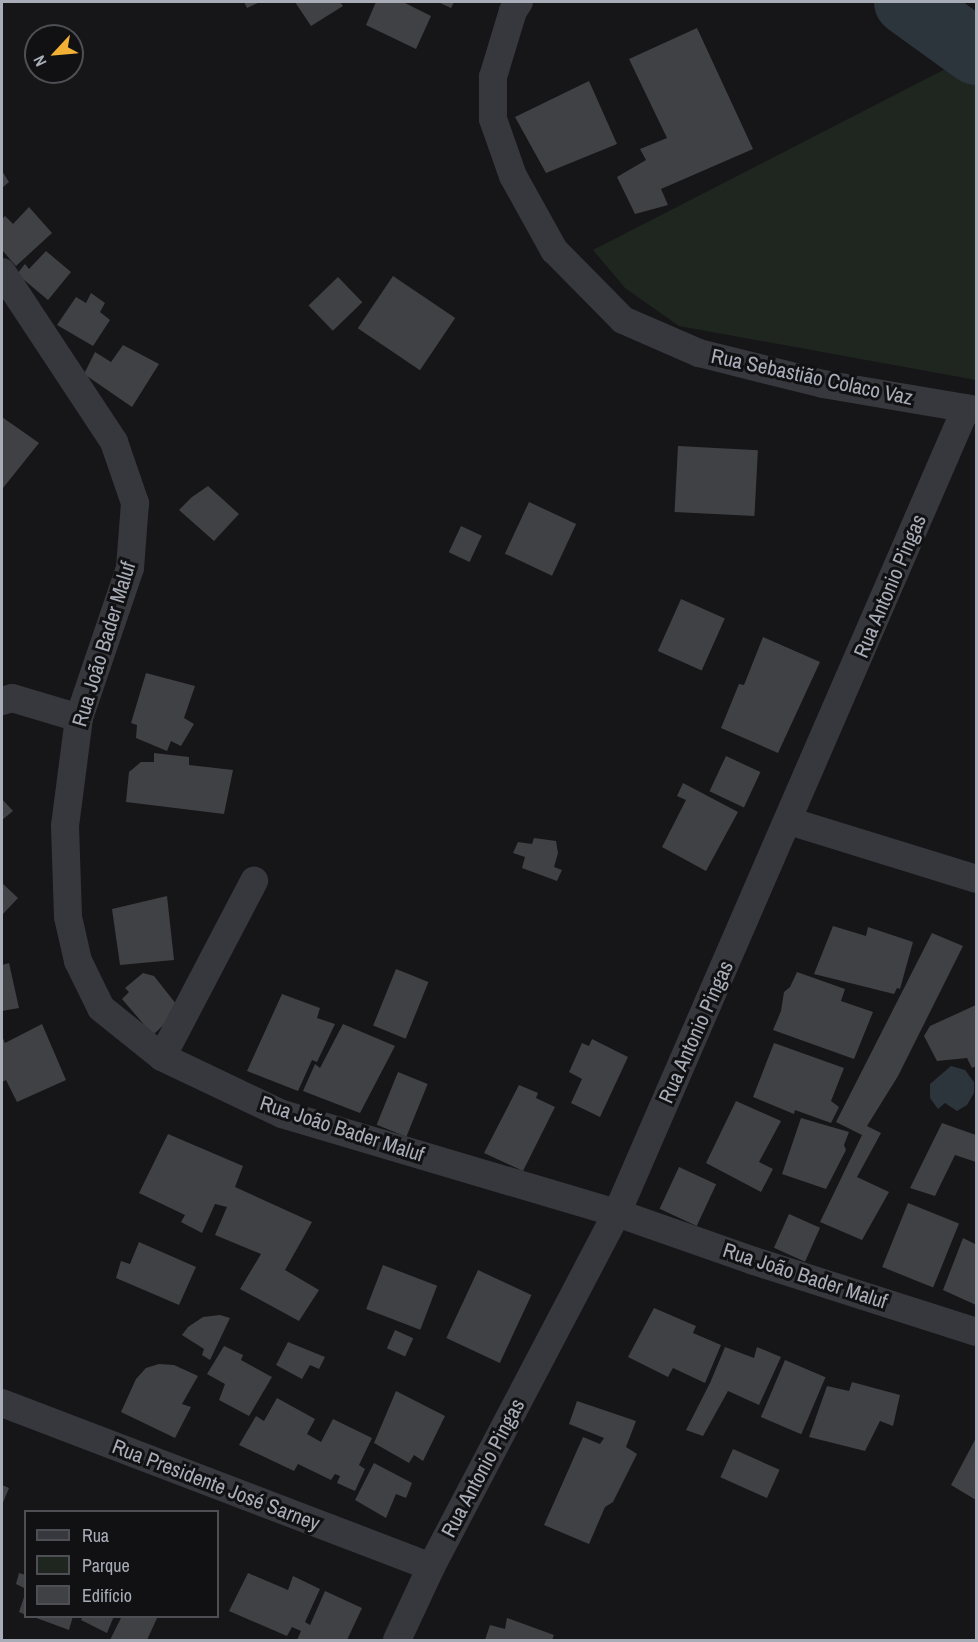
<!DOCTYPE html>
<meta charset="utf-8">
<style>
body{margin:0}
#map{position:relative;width:978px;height:1642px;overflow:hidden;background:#161618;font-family:"Archivo Narrow",sans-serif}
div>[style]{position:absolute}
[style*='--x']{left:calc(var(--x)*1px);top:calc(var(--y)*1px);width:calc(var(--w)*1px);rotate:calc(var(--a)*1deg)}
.green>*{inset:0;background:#1e261f}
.water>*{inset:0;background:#2c353c}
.river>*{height:66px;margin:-33px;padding:0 33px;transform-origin:33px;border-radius:33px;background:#2c353c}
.building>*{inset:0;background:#404145;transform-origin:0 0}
.street>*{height:28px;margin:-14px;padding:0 14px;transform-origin:14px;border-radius:14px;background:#37383d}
span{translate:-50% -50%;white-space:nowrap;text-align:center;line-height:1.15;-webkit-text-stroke:6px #111113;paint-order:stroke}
.street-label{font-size:21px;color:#a8adb8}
.frame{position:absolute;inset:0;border:3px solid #a8adb8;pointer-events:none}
.legend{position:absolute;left:24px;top:1510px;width:195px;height:108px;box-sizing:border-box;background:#111113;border:2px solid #4d4f55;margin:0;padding:8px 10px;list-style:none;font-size:18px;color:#a8adb8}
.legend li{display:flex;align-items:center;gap:12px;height:30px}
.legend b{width:30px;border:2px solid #4d4f55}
.north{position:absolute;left:24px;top:24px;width:60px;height:60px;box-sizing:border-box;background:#111113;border:2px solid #4d4f55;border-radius:50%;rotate:244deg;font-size:16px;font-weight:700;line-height:24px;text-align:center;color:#a8adb8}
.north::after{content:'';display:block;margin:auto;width:21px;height:27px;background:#f2b134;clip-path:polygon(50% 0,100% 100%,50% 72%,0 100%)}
</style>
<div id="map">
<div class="green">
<i style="clip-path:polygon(955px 64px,976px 72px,976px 380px,679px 326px,625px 288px,593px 250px)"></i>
</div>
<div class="water">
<i style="clip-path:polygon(951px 1066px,965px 1070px,974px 1082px,974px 1093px,967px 1105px,957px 1111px,945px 1103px,938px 1109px,930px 1098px,930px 1084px)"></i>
</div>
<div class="river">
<i style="--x:907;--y:2;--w:85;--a:35.9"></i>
</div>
<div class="building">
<i style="clip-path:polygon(244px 2px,260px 2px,247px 8px)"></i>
<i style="clip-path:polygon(295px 2px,340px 2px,343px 6px,311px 26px)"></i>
<i style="clip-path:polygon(376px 2px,403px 2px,431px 16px,416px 49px,366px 25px)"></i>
<i style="clip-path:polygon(438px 2px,454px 2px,451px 8px)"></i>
<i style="clip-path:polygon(697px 28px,753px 149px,661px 189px,668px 205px,635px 214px,617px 177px,646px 160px,640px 149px,667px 138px,629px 59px)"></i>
<i style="clip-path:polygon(589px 81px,617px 144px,546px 173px,515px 117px)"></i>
<i style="clip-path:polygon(2px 171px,9px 182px,2px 188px)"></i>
<i style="clip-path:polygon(29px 207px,52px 233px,16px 266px,2px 250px,2px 219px,5px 216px,13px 224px)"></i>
<i style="clip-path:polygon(46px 251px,71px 272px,48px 300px,17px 274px,25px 264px,29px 269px)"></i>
<i style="left:393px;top:276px;width:75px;height:63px;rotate:34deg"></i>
<i style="left:338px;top:277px;width:35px;height:41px;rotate:46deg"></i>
<i style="clip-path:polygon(91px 293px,105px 303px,100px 312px,110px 320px,93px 346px,57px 325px,76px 297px,86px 303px)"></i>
<i style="clip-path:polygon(123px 345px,159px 364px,132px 407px,84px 374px,95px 352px,111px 362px)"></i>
<i style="clip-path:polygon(2px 417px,39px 443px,3px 488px,2px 487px)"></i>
<i style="left:678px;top:446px;width:80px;height:66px;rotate:3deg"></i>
<i style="clip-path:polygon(208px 486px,239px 514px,214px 541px,179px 510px,192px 497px)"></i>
<i style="left:529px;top:502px;width:52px;height:57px;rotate:25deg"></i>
<i style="left:461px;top:526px;width:23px;height:29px;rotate:25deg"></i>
<i style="left:681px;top:599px;width:48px;height:57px;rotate:24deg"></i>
<i style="clip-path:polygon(763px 637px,820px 662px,778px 753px,721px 728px,739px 684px,744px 685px)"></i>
<i style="clip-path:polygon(146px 673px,195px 686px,184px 718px,194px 724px,181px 746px,171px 741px,167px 751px,136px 738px,137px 725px,131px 723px)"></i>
<i style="clip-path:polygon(154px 753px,189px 757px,189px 765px,233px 770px,224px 814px,126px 802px,129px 772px,141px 762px,154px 762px)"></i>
<i style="left:726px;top:756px;width:38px;height:39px;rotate:25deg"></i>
<i style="clip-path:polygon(683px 783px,738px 812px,706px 871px,662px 847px,686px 800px,677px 796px)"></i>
<i style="clip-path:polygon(2px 799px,13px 811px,2px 820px)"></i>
<i style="clip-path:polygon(534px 838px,556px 841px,558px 853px,554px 867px,562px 870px,557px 881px,522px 868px,525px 857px,513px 853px,518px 842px,532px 844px)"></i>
<i style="clip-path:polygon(2px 883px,18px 898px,2px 915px)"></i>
<i style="clip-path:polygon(167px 896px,174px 960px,120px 965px,112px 909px)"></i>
<i style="clip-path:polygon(833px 926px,866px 936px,868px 927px,913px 942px,900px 989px,897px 988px,894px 994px,814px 974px)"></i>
<i style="clip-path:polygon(932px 933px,963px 946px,898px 1076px,867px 1126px,881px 1133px,857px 1177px,889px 1192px,862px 1240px,820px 1222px,862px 1135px,836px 1122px)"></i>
<i style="clip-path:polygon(9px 963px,19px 1008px,2px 1011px,2px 965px)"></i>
<i style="left:396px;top:969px;width:35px;height:61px;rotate:22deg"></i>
<i style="clip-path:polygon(797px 972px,845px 989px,841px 1001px,873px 1012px,854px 1059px,773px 1030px,781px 1011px,784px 992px,790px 987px)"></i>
<i style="clip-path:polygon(143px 973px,154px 976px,180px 1009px,153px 1035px,122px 999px,129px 992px,125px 988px)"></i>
<i style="clip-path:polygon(282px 994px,320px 1008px,317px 1018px,335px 1024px,317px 1062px,312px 1060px,298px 1091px,247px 1071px)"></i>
<i style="clip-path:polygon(976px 1005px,976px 1066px,972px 1068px,967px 1058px,937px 1061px,924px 1036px,930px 1026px)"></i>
<i style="clip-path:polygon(42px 1024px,66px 1080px,17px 1102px,6px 1080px,2px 1082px,2px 1036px,5px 1043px)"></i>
<i style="clip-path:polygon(343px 1024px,395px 1046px,360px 1113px,303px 1091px,315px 1064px,320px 1068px)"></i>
<i style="clip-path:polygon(592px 1039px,628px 1057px,600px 1117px,571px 1103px,582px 1079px,569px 1072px,582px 1043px,589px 1046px)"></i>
<i style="clip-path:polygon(774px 1043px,844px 1068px,831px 1101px,839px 1107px,831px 1123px,795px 1110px,794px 1114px,753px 1097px)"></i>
<i style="left:398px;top:1072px;width:32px;height:57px;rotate:22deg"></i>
<i style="clip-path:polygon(519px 1085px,538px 1093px,536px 1098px,555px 1107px,523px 1171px,484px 1153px)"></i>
<i style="clip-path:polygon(736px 1101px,781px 1121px,759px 1162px,773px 1169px,761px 1192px,706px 1163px)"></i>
<i style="clip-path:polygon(801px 1118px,849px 1132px,844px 1145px,846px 1150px,826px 1189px,782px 1174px)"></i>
<i style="clip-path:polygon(942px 1123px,976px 1135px,976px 1162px,955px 1155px,935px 1196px,910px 1188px)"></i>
<i style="clip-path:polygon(168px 1134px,243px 1166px,235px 1187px,312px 1222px,285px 1270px,319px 1290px,299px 1321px,240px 1289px,261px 1254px,215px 1235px,227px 1207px,215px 1204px,202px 1233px,181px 1222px,185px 1215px,139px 1193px)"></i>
<i style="left:679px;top:1167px;width:41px;height:46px;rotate:25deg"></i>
<i style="left:908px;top:1203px;width:55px;height:69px;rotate:22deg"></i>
<i style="left:789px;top:1214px;width:34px;height:37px;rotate:24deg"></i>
<i style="clip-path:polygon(963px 1238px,975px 1244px,976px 1247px,976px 1305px,943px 1290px)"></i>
<i style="clip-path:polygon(139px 1242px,196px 1267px,179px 1305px,116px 1278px,121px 1261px,130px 1264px)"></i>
<i style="left:383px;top:1265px;width:58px;height:47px;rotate:21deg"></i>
<i style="left:478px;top:1270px;width:59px;height:75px;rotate:25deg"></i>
<i style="clip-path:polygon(654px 1308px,696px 1326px,693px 1333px,721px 1345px,705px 1383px,673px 1368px,668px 1377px,628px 1357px)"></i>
<i style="clip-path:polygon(220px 1315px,230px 1318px,210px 1360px,202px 1355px,204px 1349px,182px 1335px,188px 1327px,203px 1317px)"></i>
<i style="left:395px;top:1330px;width:20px;height:20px;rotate:24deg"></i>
<i style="clip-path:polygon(288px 1342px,325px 1357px,319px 1369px,310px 1365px,302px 1379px,276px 1365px)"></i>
<i style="clip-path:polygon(224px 1346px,243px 1355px,241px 1360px,272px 1377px,249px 1416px,219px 1400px,225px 1384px,207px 1374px)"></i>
<i style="clip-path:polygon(725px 1347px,754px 1358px,757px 1347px,781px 1357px,759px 1405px,728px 1391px,703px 1436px,686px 1430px,710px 1383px)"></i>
<i style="left:785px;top:1360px;width:44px;height:62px;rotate:23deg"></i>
<i style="clip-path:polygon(159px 1364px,174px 1365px,198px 1376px,182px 1404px,191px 1407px,175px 1438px,121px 1412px,136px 1379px,146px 1368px)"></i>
<i style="clip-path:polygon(852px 1382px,900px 1395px,893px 1426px,880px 1421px,865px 1451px,809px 1437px,827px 1386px,849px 1391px)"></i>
<i style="clip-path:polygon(396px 1391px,445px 1416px,423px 1461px,414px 1455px,409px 1463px,374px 1443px)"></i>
<i style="clip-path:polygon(277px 1398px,315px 1419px,307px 1434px,321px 1442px,333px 1419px,372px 1438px,359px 1465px,365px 1469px,355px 1491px,337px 1483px,340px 1476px,335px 1474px,331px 1480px,298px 1464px,294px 1471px,239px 1445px,256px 1416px,264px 1421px)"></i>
<i style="clip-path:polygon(577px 1401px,636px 1421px,626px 1447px,637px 1454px,613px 1502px,605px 1507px,589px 1544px,544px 1525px,583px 1437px,600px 1444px,604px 1438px,569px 1424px)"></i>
<i style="clip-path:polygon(976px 1438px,976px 1500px,951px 1485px)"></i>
<i style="left:733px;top:1449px;width:51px;height:31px;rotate:24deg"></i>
<i style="clip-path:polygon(374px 1463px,412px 1483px,406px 1498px,396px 1494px,386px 1518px,355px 1500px)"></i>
<i style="clip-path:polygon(2px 1485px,9px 1488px,2px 1505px)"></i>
<i style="clip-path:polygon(19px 1573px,26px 1575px,26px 1589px,16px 1584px)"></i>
<i style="clip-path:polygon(248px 1573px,288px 1590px,293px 1576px,320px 1589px,305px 1622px,310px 1625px,325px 1591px,362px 1608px,347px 1640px,297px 1640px,301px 1631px,292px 1627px,287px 1636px,229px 1611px)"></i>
<i style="clip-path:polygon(25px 1594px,26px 1594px,26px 1615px,19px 1612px)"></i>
<i style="clip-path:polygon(31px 1616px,73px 1616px,69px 1630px)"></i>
<i style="clip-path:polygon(83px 1616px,114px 1616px,107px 1633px,81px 1620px)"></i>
<i style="clip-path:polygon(122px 1616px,158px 1616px,147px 1640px,110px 1640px)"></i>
<i style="clip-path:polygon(507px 1618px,554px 1635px,552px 1640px,485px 1640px,490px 1625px,505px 1629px)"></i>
</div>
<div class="street">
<i style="--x:519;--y:2;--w:11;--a:124"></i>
<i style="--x:513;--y:11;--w:69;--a:106.9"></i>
<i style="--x:493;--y:77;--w:42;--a:90"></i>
<i style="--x:493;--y:119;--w:60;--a:70.7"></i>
<i style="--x:513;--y:176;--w:85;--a:61"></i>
<i style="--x:554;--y:250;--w:98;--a:45.4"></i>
<i style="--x:623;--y:320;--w:83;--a:23.5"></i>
<i style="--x:699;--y:353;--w:128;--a:14"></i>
<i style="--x:823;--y:384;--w:155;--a:9.6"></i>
<i style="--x:2;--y:272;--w:204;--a:56.6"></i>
<i style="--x:114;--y:442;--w:65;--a:71"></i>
<i style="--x:135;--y:503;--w:65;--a:94.4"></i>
<i style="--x:130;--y:568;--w:158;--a:108.8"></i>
<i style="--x:79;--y:718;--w:109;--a:97.4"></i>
<i style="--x:65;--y:826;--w:91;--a:88.1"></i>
<i style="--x:68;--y:917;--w:45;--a:77.2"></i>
<i style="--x:78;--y:961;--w:52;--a:63.9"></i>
<i style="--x:101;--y:1008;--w:78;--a:38.8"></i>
<i style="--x:162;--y:1057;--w:133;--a:25.4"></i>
<i style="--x:282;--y:1114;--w:349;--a:16.5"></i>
<i style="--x:617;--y:1213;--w:145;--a:19.3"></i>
<i style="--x:754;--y:1261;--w:233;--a:17.7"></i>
<i style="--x:2;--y:701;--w:10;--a:-17"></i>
<i style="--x:12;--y:698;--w:70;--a:16.6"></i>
<i style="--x:789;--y:821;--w:196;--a:17.2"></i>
<i style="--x:162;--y:1057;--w:199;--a:-62.4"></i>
<i style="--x:2;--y:1403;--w:459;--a:20.9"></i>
<i style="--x:397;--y:1640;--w:81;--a:-65"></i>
<i style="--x:431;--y:1567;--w:400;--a:-62.3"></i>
<i style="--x:617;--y:1213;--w:877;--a:-66.56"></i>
</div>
<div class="street-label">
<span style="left:812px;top:377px;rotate:12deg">Rua Sebastião Colaco Vaz</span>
<span style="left:890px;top:586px;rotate:-67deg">Rua Antonio Pingas</span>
<span style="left:104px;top:644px;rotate:-73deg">Rua João Bader Maluf</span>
<span style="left:696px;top:1032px;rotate:-66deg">Rua Antonio Pingas</span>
<span style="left:342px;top:1129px;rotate:18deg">Rua João Bader Maluf</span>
<span style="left:805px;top:1276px;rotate:18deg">Rua João Bader Maluf</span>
<span style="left:483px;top:1468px;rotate:-62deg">Rua Antonio Pingas</span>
<span style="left:216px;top:1485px;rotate:21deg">Rua Presidente José Sarney</span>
</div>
<div class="frame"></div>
<ul class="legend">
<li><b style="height:8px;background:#37383d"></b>Rua</li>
<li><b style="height:16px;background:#1e261f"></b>Parque</li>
<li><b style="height:16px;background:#404145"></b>Edifício</li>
</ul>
<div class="north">N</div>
</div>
